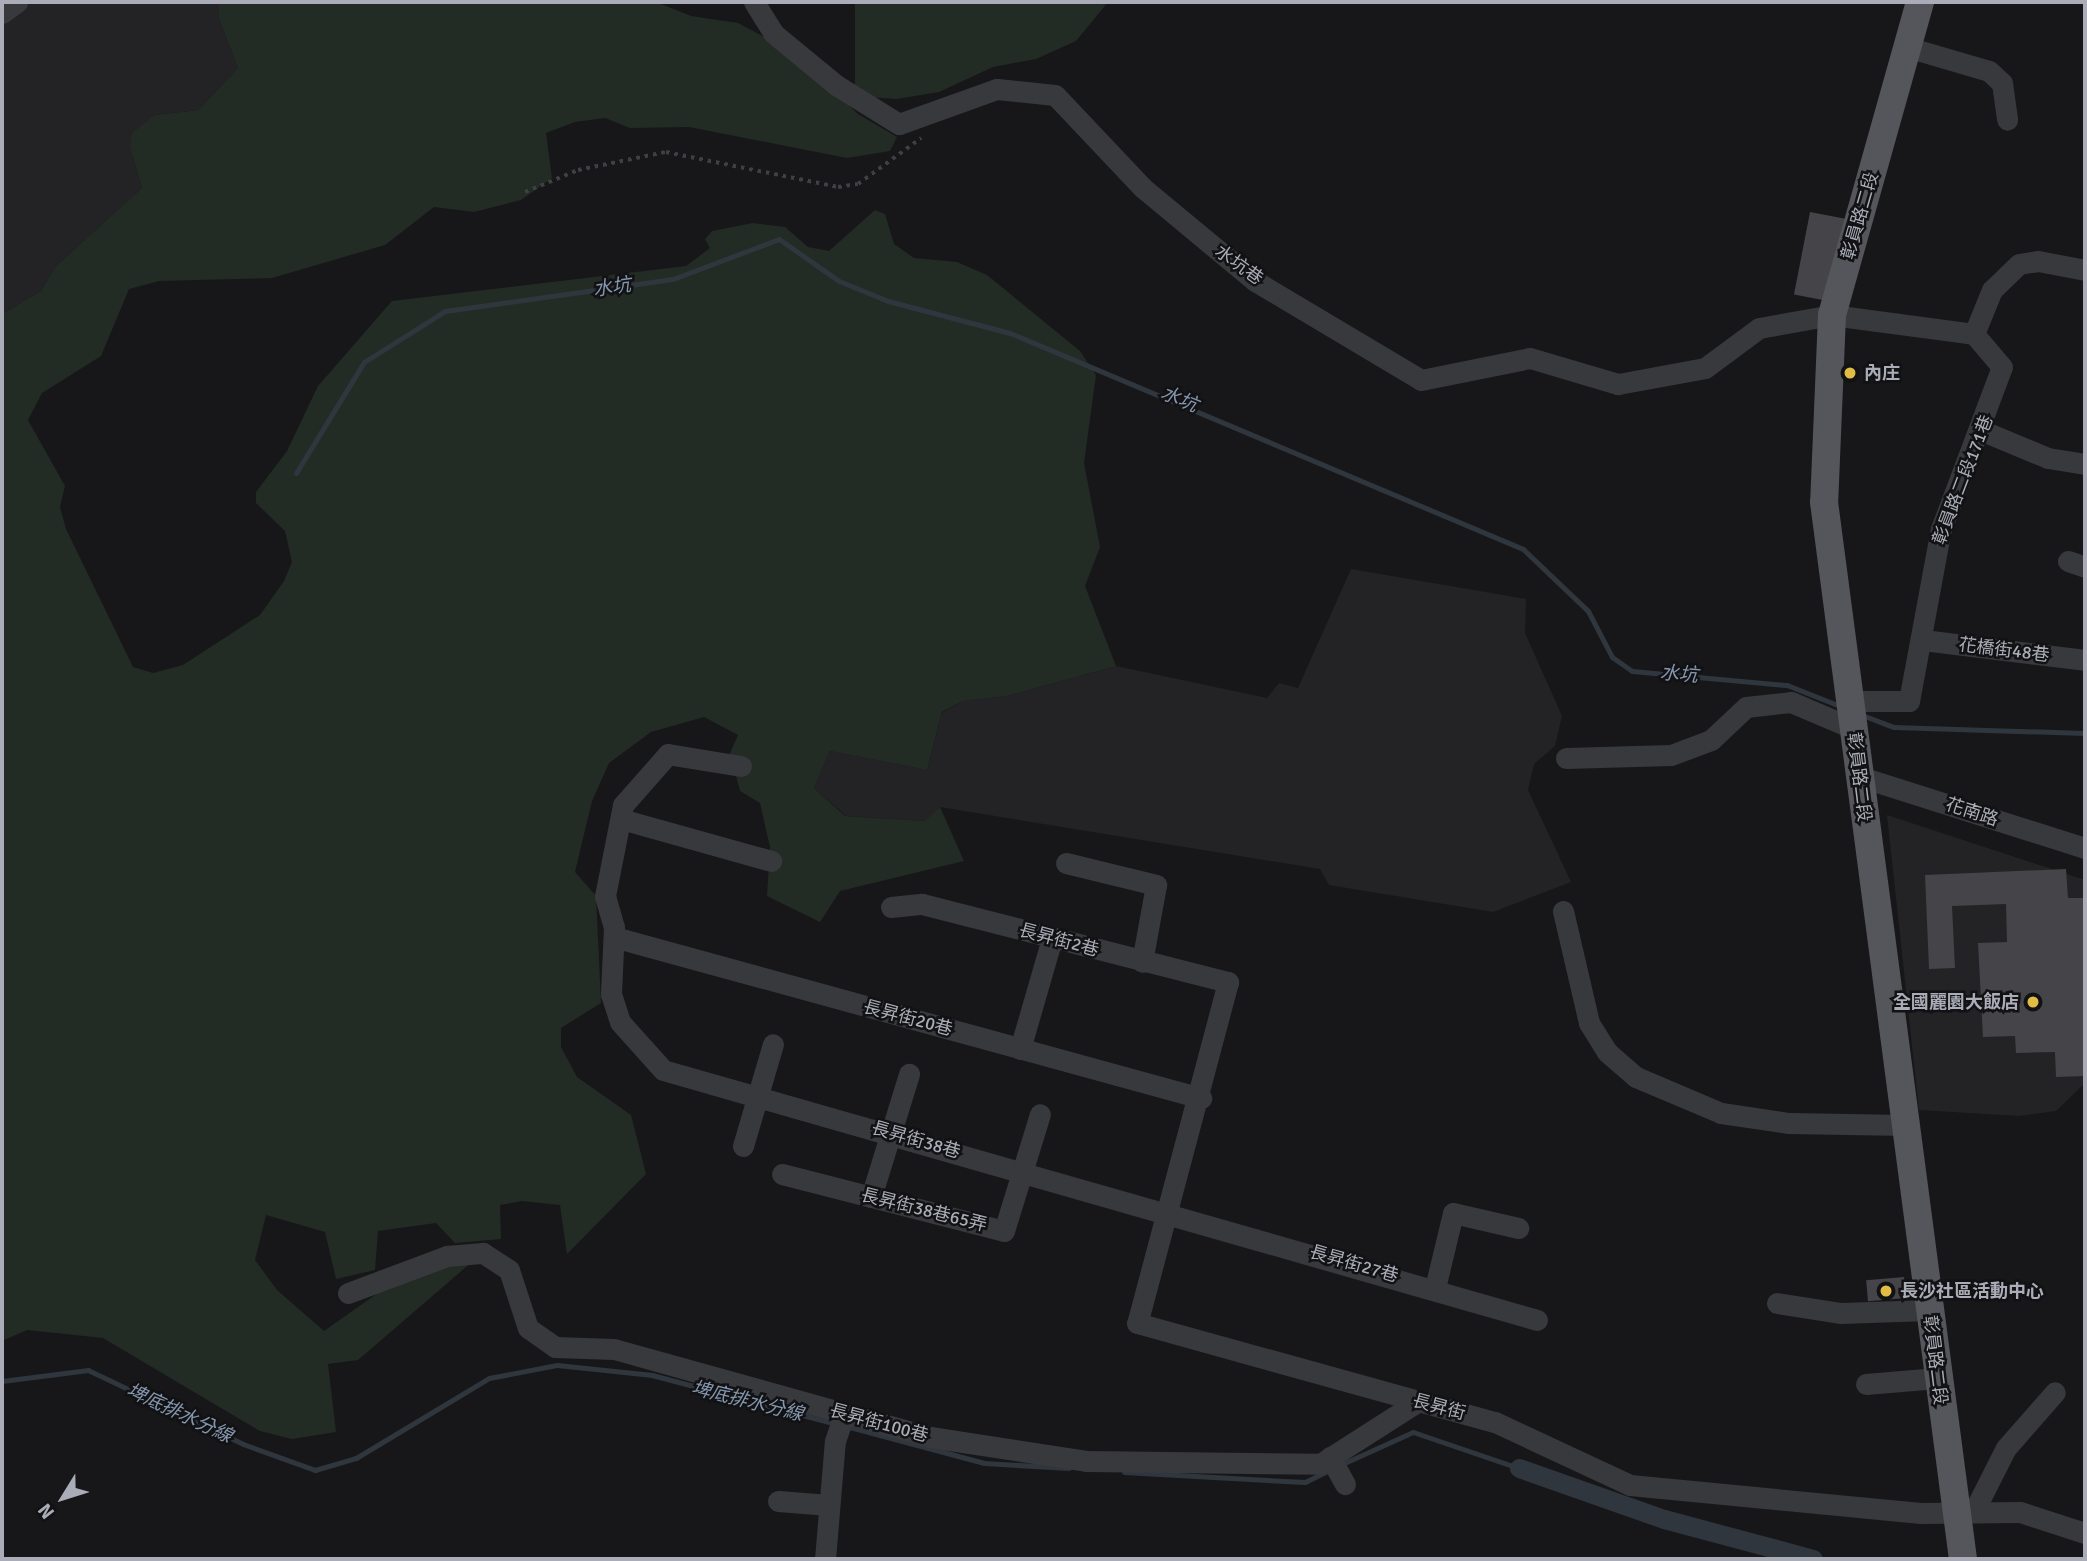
<!DOCTYPE html>
<meta charset="utf-8">
<style>
body{margin:0}
#map{position:relative;width:2087px;height:1561px;overflow:hidden;background:#171719;font-family:Signika,"Noto Sans TC",sans-serif}
div>[style]{position:absolute}
[style*='--x']{left:calc(var(--x)*1px);top:calc(var(--y)*1px);width:calc(var(--w)*1px);rotate:calc(var(--a)*1deg)}
.built>*{inset:0;background:#232326}
.green>*{inset:0;background:#232b25}
.stream>*{height:5px;margin:-2.5px;padding:0 2.5px;transform-origin:2.5px;border-radius:2.5px;background:#30363e}
.canal>*{height:19px;margin:-9.5px;padding:0 9.5px;transform-origin:9.5px;border-radius:9.5px;background:#30363e}
.building>*{inset:0;background:#444449;transform-origin:0 0}
.path>*{height:3.5px;margin-top:-1.75px;transform-origin:0;background:repeating-linear-gradient(90deg,#3e4044 0 3.5px,transparent 0 8.5px)}
.minor>*{height:21px;margin:-10.5px;padding:0 10.5px;transform-origin:10.5px;border-radius:10.5px;background:#38393d}
.major>*{height:28px;margin:-14px;padding:0 14px;transform-origin:14px;border-radius:14px;background:#55565c}
.dots>*{width:19px;height:19px;translate:-50% -50%;box-sizing:border-box;border:4px solid #121214;border-radius:50%}
span{translate:-50% -50%;white-space:nowrap;text-align:center;line-height:1.15;-webkit-text-stroke:5px #121214;paint-order:stroke}
.street-label{font-size:18px;color:#aaadb8}
.poi-label{font-size:18px;color:#aaadb8;font-weight:700}
.left{translate:0 -50%;text-align:left}
.right{translate:-100% -50%;text-align:right}
.water-label{font-size:19px;color:#8597af;font-style:italic}
.frame{position:absolute;inset:0;border:4px solid #aaadb8;pointer-events:none}
.north{position:absolute;left:28px;top:1463px;width:70px;height:70px;-webkit-text-stroke:5px #121214;paint-order:stroke;rotate:232deg;font-size:19px;font-weight:700;line-height:28px;text-align:center;color:#aaadb8}
.north::after{content:'';display:block;margin:auto;width:24px;height:32px;background:#aaadb8;clip-path:polygon(50% 0,100% 100%,50% 72%,0 100%)}
</style>
<div id="map">
<div class="built">
<i style="clip-path:polygon(2px 2px,219px 2px,219px 19px,238px 68px,198px 110px,155px 115px,130px 147px,142px 188px,56px 266px,41px 291px,2px 314px)"></i>
<i style="clip-path:polygon(1351px 569px,1526px 599px,1525px 633px,1562px 716px,1555px 746px,1534px 764px,1528px 790px,1571px 882px,1493px 912px,1329px 885px,1320px 869px,940px 807px,926px 821px,846px 816px,814px 788px,830px 751px,927px 770px,942px 713px,963px 701px,1007px 696px,1116px 666px,1267px 698px,1279px 683px,1298px 688px)"></i>
<i style="clip-path:polygon(1887px 815px,2085px 880px,2085px 1083px,2056px 1111px,2019px 1116px,1919px 1110px)"></i>
</div>
<div class="green">
<i style="clip-path:polygon(219px 2px,656px 2px,691px 16px,738px 23px,791px 51px,858px 114px,897px 137px,890px 151px,847px 158px,689px 127px,630px 128px,605px 118px,575px 122px,546px 133px,552px 178px,521px 200px,474px 212px,434px 207px,385px 245px,272px 278px,159px 281px,129px 289px,101px 356px,42px 393px,28px 420px,65px 486px,60px 507px,66px 529px,133px 667px,153px 673px,183px 665px,260px 615px,284px 581px,292px 562px,285px 531px,256px 503px,256px 492px,287px 451px,318px 386px,392px 301px,686px 266px,710px 248px,705px 239px,712px 231px,753px 223px,785px 227px,808px 247px,829px 251px,875px 210px,885px 214px,894px 244px,914px 258px,957px 262px,987px 275px,1080px 351px,1096px 375px,1084px 463px,1100px 547px,1085px 586px,1116px 666px,1007px 696px,963px 701px,942px 712px,927px 770px,830px 751px,814px 788px,845px 816px,925px 821px,940px 807px,964px 861px,840px 891px,820px 922px,767px 896px,770px 847px,760px 803px,740px 791px,730px 753px,738px 735px,704px 717px,651px 732px,609px 763px,592px 801px,575px 872px,596px 896px,601px 1003px,561px 1028px,561px 1047px,577px 1077px,631px 1115px,646px 1174px,567px 1254px,560px 1205px,522px 1201px,500px 1205px,501px 1239px,455px 1243px,436px 1223px,378px 1231px,375px 1270px,336px 1279px,325px 1232px,266px 1215px,255px 1260px,277px 1290px,324px 1331px,412px 1269px,473px 1261px,358px 1360px,328px 1364px,336px 1432px,292px 1439px,260px 1431px,103px 1338px,27px 1330px,2px 1341px,2px 314px,41px 291px,56px 266px,142px 188px,130px 147px,132px 133px,155px 115px,198px 110px,238px 68px,219px 19px)"></i>
<i style="clip-path:polygon(855px 2px,1108px 2px,1076px 41px,1036px 59px,993px 67px,939px 92px,897px 99px,868px 97px,855px 88px)"></i>
</div>
<div class="stream">
<i style="--x:296;--y:473;--w:130;--a:-58.5"></i>
<i style="--x:364;--y:362;--w:96;--a:-32.2"></i>
<i style="--x:445;--y:311;--w:230;--a:-8"></i>
<i style="--x:673;--y:279;--w:113;--a:-20.7"></i>
<i style="--x:779;--y:239;--w:73;--a:35"></i>
<i style="--x:839;--y:281;--w:53;--a:22.2"></i>
<i style="--x:888;--y:301;--w:126;--a:14.7"></i>
<i style="--x:1010;--y:333;--w:557;--a:22.83"></i>
<i style="--x:1523;--y:549;--w:90;--a:43.6"></i>
<i style="--x:1588;--y:611;--w:52;--a:62.4"></i>
<i style="--x:1612;--y:657;--w:24;--a:35"></i>
<i style="--x:1632;--y:671;--w:156;--a:5.2"></i>
<i style="--x:1787;--y:685;--w:57;--a:21.6"></i>
<i style="--x:1862;--y:715;--w:34;--a:21"></i>
<i style="--x:1894;--y:727;--w:191;--a:1.8"></i>
<i style="--x:2;--y:1381;--w:87;--a:-7.3"></i>
<i style="--x:88;--y:1370;--w:172;--a:25.5"></i>
<i style="--x:243;--y:1444;--w:77;--a:19.9"></i>
<i style="--x:315;--y:1470;--w:43;--a:-16.3"></i>
<i style="--x:356;--y:1458;--w:155;--a:-31"></i>
<i style="--x:489;--y:1378;--w:69;--a:-10.8"></i>
<i style="--x:557;--y:1365;--w:96;--a:6"></i>
<i style="--x:652;--y:1375;--w:190;--a:14.9"></i>
<i style="--x:846;--y:1426;--w:143;--a:15"></i>
<i style="--x:984;--y:1463;--w:85;--a:3.4"></i>
<i style="--x:1340;--y:1465;--w:80;--a:-24.3"></i>
<i style="--x:1413;--y:1432;--w:112;--a:18.8"></i>
<i style="--x:1124;--y:1472;--w:181;--a:3.2"></i>
<i style="--x:1305;--y:1482;--w:25;--a:-26"></i>
</div>
<div class="canal">
<i style="--x:1519;--y:1468;--w:154;--a:19.4"></i>
<i style="--x:1664;--y:1519;--w:154;--a:15"></i>
</div>
<div class="building">
<i style="left:1810px;top:212px;width:36px;height:84px;rotate:11deg"></i>
<i style="clip-path:polygon(2066px 869px,2068px 898px,2085px 898px,2085px 1076px,2056px 1077px,2055px 1052px,2016px 1053px,2015px 1036px,1983px 1037px,1978px 943px,2007px 942px,2006px 904px,1952px 906px,1955px 968px,1929px 969px,1925px 875px)"></i>
<i style="left:1904px;top:1277px;width:21px;height:38px;rotate:85deg"></i>
</div>
<div class="path">
<i style="--x:525;--y:192;--w:57;--a:-22.5"></i>
<i style="--x:578;--y:170;--w:90;--a:-11.6"></i>
<i style="--x:666;--y:152;--w:176;--a:11.5"></i>
<i style="--x:838;--y:187;--w:20;--a:-9"></i>
<i style="--x:858;--y:184;--w:78;--a:-36.1"></i>
</div>
<div class="minor">
<i style="--x:754;--y:2;--w:36;--a:58"></i>
<i style="--x:773;--y:33;--w:82;--a:39.5"></i>
<i style="--x:836;--y:85;--w:74;--a:31.8"></i>
<i style="--x:899;--y:124;--w:104;--a:-19.7"></i>
<i style="--x:997;--y:89;--w:58;--a:5.9"></i>
<i style="--x:1055;--y:95;--w:128;--a:46.6"></i>
<i style="--x:1143;--y:188;--w:146;--a:39.7"></i>
<i style="--x:1255;--y:281;--w:193;--a:30.8"></i>
<i style="--x:1421;--y:380;--w:111;--a:-11.4"></i>
<i style="--x:1530;--y:358;--w:92;--a:16.5"></i>
<i style="--x:1618;--y:384;--w:88;--a:-10.4"></i>
<i style="--x:1705;--y:368;--w:67;--a:-36.5"></i>
<i style="--x:1759;--y:328;--w:74;--a:-10.1"></i>
<i style="--x:1832;--y:315;--w:143;--a:7.6"></i>
<i style="--x:2;--y:13;--w:19;--a:-36"></i>
<i style="--x:1907;--y:47;--w:85;--a:16.3"></i>
<i style="--x:1989;--y:71;--w:18;--a:43"></i>
<i style="--x:2002;--y:83;--w:37;--a:82"></i>
<i style="--x:1974;--y:334;--w:48;--a:-67.8"></i>
<i style="--x:1992;--y:290;--w:37;--a:-44"></i>
<i style="--x:2019;--y:264;--w:19;--a:-9"></i>
<i style="--x:2038;--y:261;--w:48;--a:10.8"></i>
<i style="--x:1983;--y:431;--w:70;--a:22.6"></i>
<i style="--x:2048;--y:458;--w:37;--a:9"></i>
<i style="--x:2068;--y:561;--w:18;--a:19"></i>
<i style="--x:1923;--y:640;--w:163;--a:7"></i>
<i style="--x:1849;--y:701;--w:60;--a:0"></i>
<i style="--x:1909;--y:701;--w:175;--a:-79.5"></i>
<i style="--x:1941;--y:529;--w:173;--a:-69.4"></i>
<i style="--x:2002;--y:367;--w:43;--a:-130.3"></i>
<i style="--x:1566;--y:758;--w:105;--a:-1.6"></i>
<i style="--x:1671;--y:755;--w:43;--a:-20.6"></i>
<i style="--x:1711;--y:740;--w:48;--a:-43.3"></i>
<i style="--x:1746;--y:707;--w:45;--a:-6.3"></i>
<i style="--x:1791;--y:702;--w:66;--a:23.1"></i>
<i style="--x:741;--y:766;--w:74;--a:-170.7"></i>
<i style="--x:668;--y:754;--w:68;--a:131.4"></i>
<i style="--x:623;--y:805;--w:93;--a:101.2"></i>
<i style="--x:605;--y:896;--w:32;--a:74"></i>
<i style="--x:614;--y:927;--w:67;--a:92.6"></i>
<i style="--x:611;--y:994;--w:29;--a:72"></i>
<i style="--x:620;--y:1022;--w:64;--a:48.1"></i>
<i style="--x:663;--y:1070;--w:909;--a:15.96"></i>
<i style="--x:1858;--y:776;--w:238;--a:17.6"></i>
<i style="--x:621;--y:819;--w:156;--a:15.6"></i>
<i style="--x:1066;--y:863;--w:93;--a:13.7"></i>
<i style="--x:1156;--y:885;--w:78;--a:100.3"></i>
<i style="--x:891;--y:907;--w:31;--a:-6"></i>
<i style="--x:922;--y:904;--w:316;--a:14.3"></i>
<i style="--x:1228;--y:982;--w:353;--a:104.9"></i>
<i style="--x:1137;--y:1323;--w:371;--a:15.5"></i>
<i style="--x:1495;--y:1422;--w:149;--a:25"></i>
<i style="--x:1630;--y:1485;--w:292;--a:5.5"></i>
<i style="--x:1921;--y:1513;--w:99;--a:-0.6"></i>
<i style="--x:2020;--y:1512;--w:68;--a:17.9"></i>
<i style="--x:1563;--y:911;--w:115;--a:76.9"></i>
<i style="--x:1589;--y:1023;--w:34;--a:58"></i>
<i style="--x:1607;--y:1052;--w:38;--a:41"></i>
<i style="--x:1636;--y:1077;--w:92;--a:23"></i>
<i style="--x:1721;--y:1113;--w:69;--a:8.4"></i>
<i style="--x:1789;--y:1123;--w:116;--a:1"></i>
<i style="--x:614;--y:937;--w:609;--a:15.34"></i>
<i style="--x:1020;--y:1049;--w:116;--a:-73.9"></i>
<i style="--x:743;--y:1146;--w:106;--a:-73.6"></i>
<i style="--x:782;--y:1174;--w:229;--a:14.4"></i>
<i style="--x:1004;--y:1231;--w:122;--a:-72.9"></i>
<i style="--x:871;--y:1197;--w:129;--a:-72.8"></i>
<i style="--x:1435;--y:1288;--w:77;--a:-76.5"></i>
<i style="--x:1453;--y:1213;--w:67;--a:13"></i>
<i style="--x:348;--y:1293;--w:106;--a:-20.5"></i>
<i style="--x:447;--y:1256;--w:36;--a:-5"></i>
<i style="--x:483;--y:1253;--w:31;--a:33"></i>
<i style="--x:509;--y:1270;--w:61;--a:71.9"></i>
<i style="--x:528;--y:1328;--w:33;--a:35"></i>
<i style="--x:555;--y:1347;--w:59;--a:1.9"></i>
<i style="--x:614;--y:1349;--w:328;--a:15.6"></i>
<i style="--x:930;--y:1437;--w:158;--a:8.7"></i>
<i style="--x:1086;--y:1461;--w:234;--a:0.7"></i>
<i style="--x:1320;--y:1464;--w:115;--a:-32.6"></i>
<i style="--x:1777;--y:1303;--w:65;--a:8.9"></i>
<i style="--x:1841;--y:1313;--w:88;--a:-2"></i>
<i style="--x:1866;--y:1384;--w:71;--a:-4.8"></i>
<i style="--x:1330;--y:1457;--w:31;--a:61"></i>
<i style="--x:778;--y:1501;--w:51;--a:4.5"></i>
<i style="--x:1975;--y:1509;--w:68;--a:-63.1"></i>
<i style="--x:2006;--y:1448;--w:74;--a:-48.8"></i>
<i style="--x:825;--y:1559;--w:118;--a:-85.2"></i>
<i style="--x:835;--y:1441;--w:28;--a:-71"></i>
</div>
<div class="major">
<i style="--x:1920;--y:2;--w:325;--a:105.7"></i>
<i style="--x:1832;--y:315;--w:187;--a:92.4"></i>
<i style="--x:1824;--y:502;--w:1066;--a:82.51"></i>
</div>
<div class="dots">
<i style="left:1850px;top:373px;background:#e2bd46"></i>
<i style="left:2033px;top:1002px;background:#e2bd46"></i>
<i style="left:1886px;top:1291px;background:#e2bd46"></i>
</div>
<div class="street-label">
<span style="left:1860px;top:216px;rotate:-74deg">彰員路二段</span>
<span style="left:1239px;top:265px;rotate:36deg">水坑巷</span>
<span style="left:1963px;top:480px;rotate:-69deg">彰員路二段171巷</span>
<span style="left:2004px;top:650px;rotate:7deg">花橋街48巷</span>
<span style="left:1859px;top:777px;rotate:83deg">彰員路二段</span>
<span style="left:1972px;top:812px;rotate:18deg">花南路</span>
<span style="left:1059px;top:940px;rotate:15deg">長昇街2巷</span>
<span style="left:908px;top:1018px;rotate:15deg">長昇街20巷</span>
<span style="left:916px;top:1140px;rotate:16deg">長昇街38巷</span>
<span style="left:924px;top:1210px;rotate:14deg">長昇街38巷65弄</span>
<span style="left:1354px;top:1264px;rotate:16deg">長昇街27巷</span>
<span style="left:1935px;top:1360px;rotate:83deg">彰員路二段</span>
<span style="left:1439px;top:1407px;rotate:15deg">長昇街</span>
<span style="left:879px;top:1423px;rotate:15deg">長昇街100巷</span>
</div>
<div class="poi-label">
<span class="left" style="left:1864px;top:373px">內庄</span>
<span class="right" style="left:2019px;top:1002px">全國麗園大飯店</span>
<span class="left" style="left:1900px;top:1291px">長沙社區活動中心</span>
</div>
<div class="water-label">
<span style="left:612px;top:288px;rotate:-8deg">水坑</span>
<span style="left:1179px;top:400px;rotate:22deg">水坑</span>
<span style="left:1679px;top:675px;rotate:5deg">水坑</span>
<span style="left:747px;top:1402px;rotate:14deg">埤底排水分線</span>
<span style="left:179px;top:1414px;rotate:25deg">埤底排水分線</span>
</div>
<div class="frame"></div>
<div class="north">N</div>
</div>
